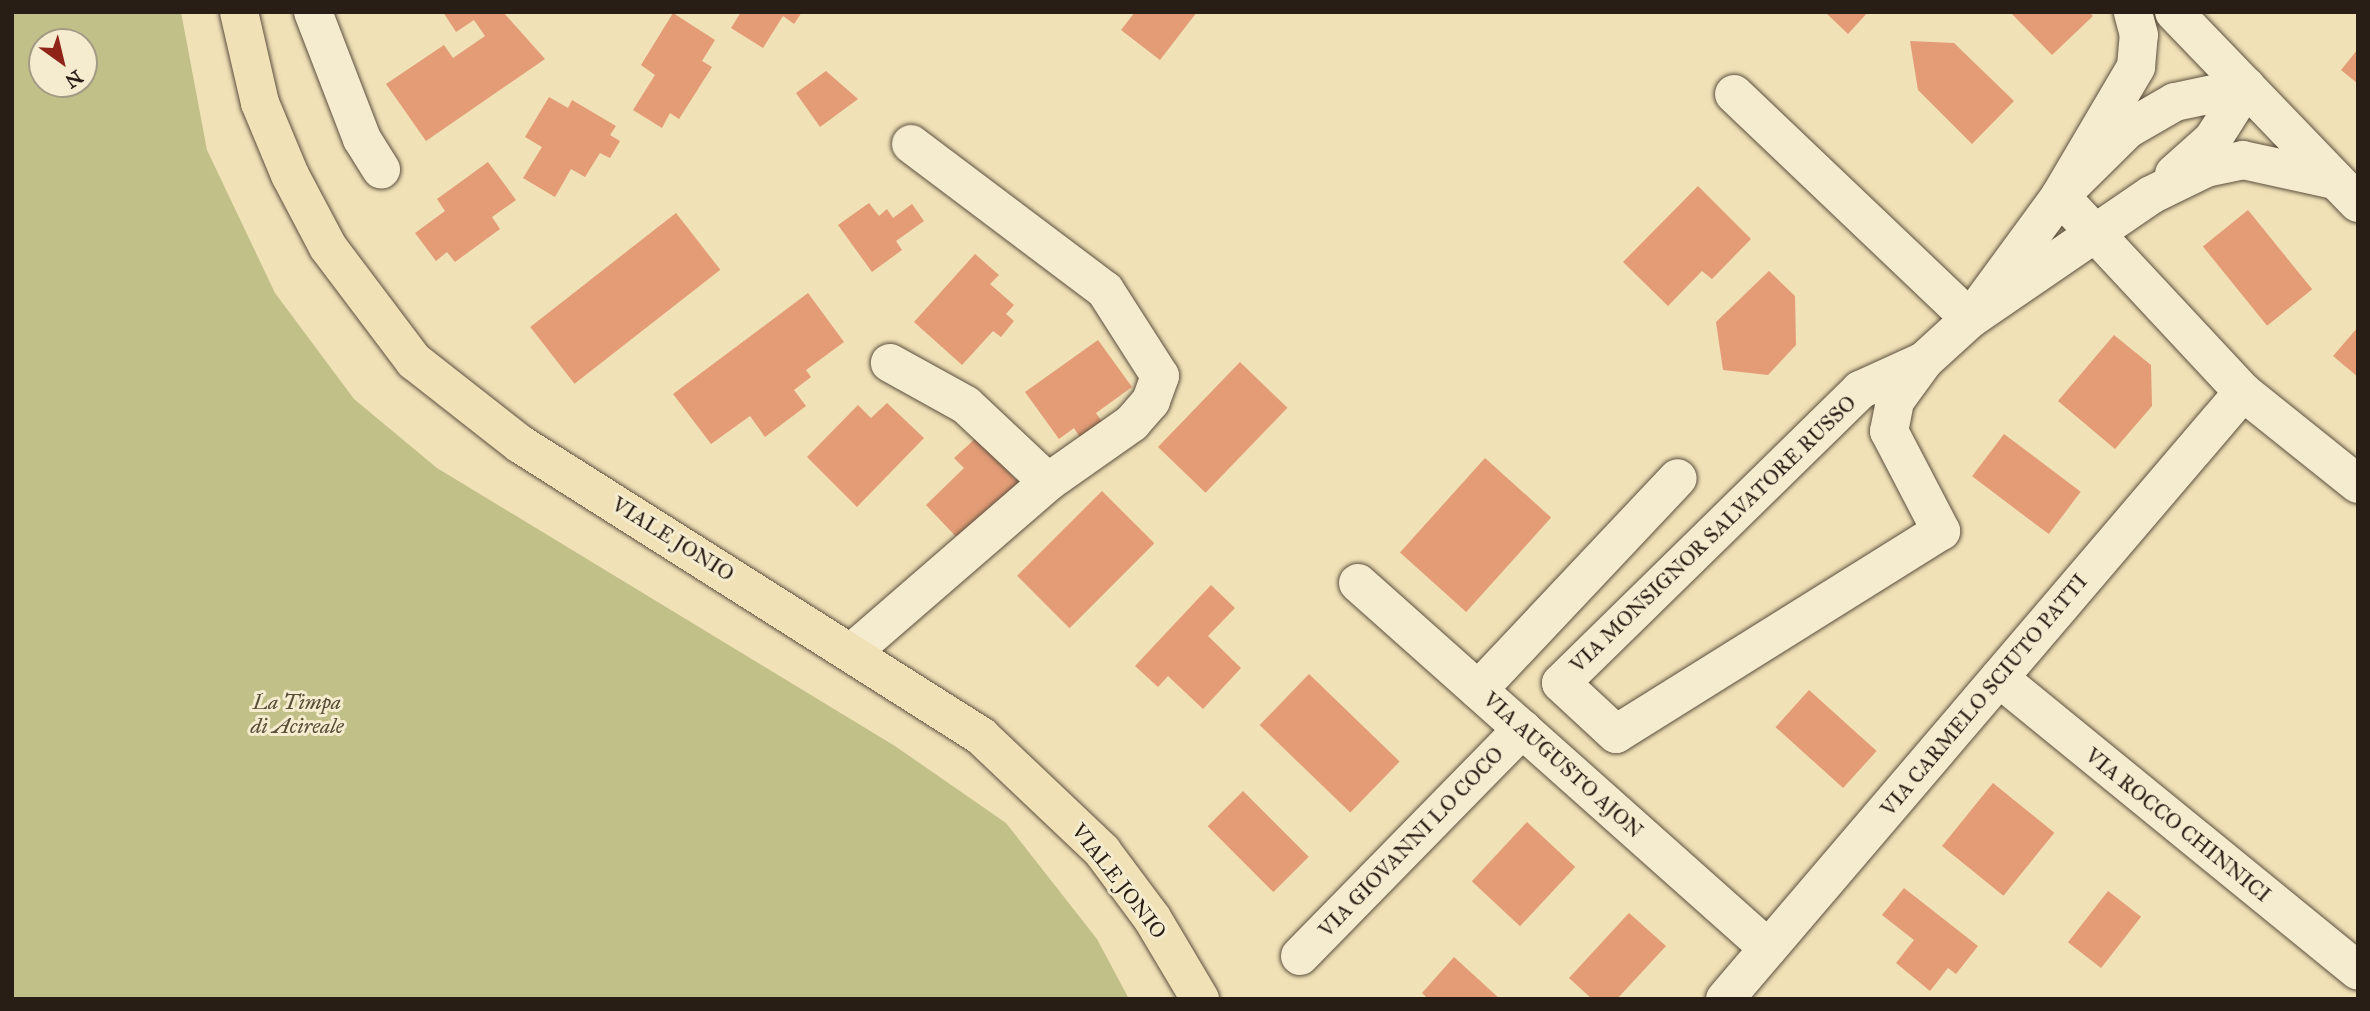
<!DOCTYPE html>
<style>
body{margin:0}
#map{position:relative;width:2370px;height:1011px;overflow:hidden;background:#f0e1b7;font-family:"IM FELL Great Primer",serif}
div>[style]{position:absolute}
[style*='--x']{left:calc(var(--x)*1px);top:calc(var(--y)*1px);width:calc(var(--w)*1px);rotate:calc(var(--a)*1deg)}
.green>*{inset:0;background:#c2c089}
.building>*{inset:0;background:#e39c76;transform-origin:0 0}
.roads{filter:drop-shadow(0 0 2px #5b4f3e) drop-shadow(0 0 2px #5b4f3e)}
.minor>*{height:38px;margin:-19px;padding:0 19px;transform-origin:19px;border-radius:19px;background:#f5ecd0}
.major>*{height:38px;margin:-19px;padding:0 19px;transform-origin:19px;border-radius:19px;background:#f0e1b7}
span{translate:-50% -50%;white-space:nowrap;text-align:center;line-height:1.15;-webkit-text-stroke:6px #f5ecd0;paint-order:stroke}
.street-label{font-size:21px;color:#291e15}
.park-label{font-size:21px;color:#574f38;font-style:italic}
.frame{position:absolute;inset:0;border:14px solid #291e15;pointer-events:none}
.north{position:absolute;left:28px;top:28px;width:70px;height:70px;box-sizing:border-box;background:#f5ecd0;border:2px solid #a39a85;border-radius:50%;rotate:146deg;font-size:19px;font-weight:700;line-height:28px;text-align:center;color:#291e15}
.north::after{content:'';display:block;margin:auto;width:24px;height:32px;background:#8f2418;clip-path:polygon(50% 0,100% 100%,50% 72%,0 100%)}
</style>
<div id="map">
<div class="green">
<i style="clip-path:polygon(evenodd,12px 12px,181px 12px,207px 150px,275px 293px,354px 399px,437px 468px,895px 746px,1006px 823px,1097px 939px,1129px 999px,12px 999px,12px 12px,42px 42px,84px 42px,84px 84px,42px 84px,42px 42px)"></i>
</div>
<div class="building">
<i style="clip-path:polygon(443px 12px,503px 12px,545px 59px,426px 141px,386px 84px,444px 45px,453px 58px,485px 36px,474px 20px,456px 32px)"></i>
<i style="clip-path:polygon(741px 12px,802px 12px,794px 24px,783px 16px,763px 48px,731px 28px)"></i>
<i style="clip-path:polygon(1135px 12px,1197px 12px,1160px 60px,1121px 30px)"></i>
<i style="clip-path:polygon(1825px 12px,1868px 12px,1848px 34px)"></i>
<i style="clip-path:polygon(2010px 12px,2089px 12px,2093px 16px,2052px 55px)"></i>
<i style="clip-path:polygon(673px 13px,715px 40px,702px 61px,712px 67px,679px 119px,670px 113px,662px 128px,633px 110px,655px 75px,641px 65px)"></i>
<i style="clip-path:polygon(1910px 41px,1954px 43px,2014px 101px,1972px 144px,1918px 90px)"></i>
<i style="clip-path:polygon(2358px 49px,2358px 81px,2357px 83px,2341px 70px)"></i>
<i style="clip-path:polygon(826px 71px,858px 99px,820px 127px,796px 93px)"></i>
<i style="clip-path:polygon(549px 97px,568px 108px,572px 100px,616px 126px,610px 135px,620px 141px,610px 158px,600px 153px,585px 177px,571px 169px,555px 197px,523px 178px,542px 147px,525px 137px)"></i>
<i style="clip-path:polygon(488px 162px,516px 200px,492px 217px,500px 229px,455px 262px,447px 252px,436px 261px,415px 233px,445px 211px,437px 199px)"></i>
<i style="clip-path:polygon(1698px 186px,1751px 239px,1712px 279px,1702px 271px,1668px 306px,1623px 262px)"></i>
<i style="clip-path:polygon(869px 203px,879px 216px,887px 209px,893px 218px,912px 204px,924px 221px,896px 241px,902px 250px,872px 272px,838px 225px)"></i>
<i style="left:2248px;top:210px;width:102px;height:58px;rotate:51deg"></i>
<i style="left:676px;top:213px;width:72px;height:185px;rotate:52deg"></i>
<i style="clip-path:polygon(975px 254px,999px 275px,990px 284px,1014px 305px,1006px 314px,1014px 321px,1001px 337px,993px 331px,962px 365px,914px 322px)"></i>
<i style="clip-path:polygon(1769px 271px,1795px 296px,1796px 345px,1768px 375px,1723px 370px,1716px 322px)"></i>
<i style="clip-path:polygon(808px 293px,844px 342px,806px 370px,811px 377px,794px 390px,806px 406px,765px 437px,750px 416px,711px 444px,673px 394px)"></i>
<i style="clip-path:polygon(2358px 327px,2358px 377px,2333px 356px)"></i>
<i style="clip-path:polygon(2114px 335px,2151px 365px,2152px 406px,2115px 449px,2058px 401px)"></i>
<i style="clip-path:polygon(1098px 340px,1132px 387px,1096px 413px,1103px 423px,1081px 439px,1074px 428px,1059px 439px,1025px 392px)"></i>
<i style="left:1240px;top:362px;width:66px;height:118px;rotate:44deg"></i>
<i style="clip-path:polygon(887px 403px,924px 438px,857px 507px,807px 457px,858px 405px,871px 418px)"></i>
<i style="left:2004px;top:434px;width:96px;height:53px;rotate:37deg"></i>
<i style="clip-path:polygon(976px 438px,1022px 486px,962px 543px,926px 505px,964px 468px,954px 458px)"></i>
<i style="left:1485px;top:458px;width:89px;height:127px;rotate:42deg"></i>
<i style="left:1102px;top:491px;width:74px;height:120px;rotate:45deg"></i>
<i style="clip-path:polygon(1211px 585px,1235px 608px,1208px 636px,1241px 668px,1203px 709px,1168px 676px,1158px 687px,1135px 666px)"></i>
<i style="left:1309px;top:674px;width:126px;height:71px;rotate:44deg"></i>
<i style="left:1809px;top:690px;width:91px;height:50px;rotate:42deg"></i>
<i style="left:1993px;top:783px;width:79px;height:81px;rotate:39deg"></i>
<i style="left:1243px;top:791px;width:93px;height:50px;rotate:45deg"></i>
<i style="left:1527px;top:822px;width:66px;height:81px;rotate:43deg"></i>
<i style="clip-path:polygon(1904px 888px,1978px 946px,1956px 974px,1948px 968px,1930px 991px,1896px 963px,1914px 940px,1882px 915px)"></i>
<i style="left:2108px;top:891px;width:42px;height:65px;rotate:38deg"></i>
<i style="clip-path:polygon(1629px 913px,1666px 946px,1617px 999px,1592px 999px,1569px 978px)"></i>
<i style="clip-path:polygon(1454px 957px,1500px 999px,1428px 999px,1422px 993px)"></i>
</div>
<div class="roads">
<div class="minor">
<i style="--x:313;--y:12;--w:136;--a:68.9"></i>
<i style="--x:362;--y:139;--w:36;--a:58"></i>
<i style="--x:2174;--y:12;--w:265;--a:46.1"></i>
<i style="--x:1734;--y:94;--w:326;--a:43.6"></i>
<i style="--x:911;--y:144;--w:243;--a:37"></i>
<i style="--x:1105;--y:290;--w:102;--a:57.4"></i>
<i style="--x:1160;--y:376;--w:27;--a:110"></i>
<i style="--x:1151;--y:401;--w:29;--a:131"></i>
<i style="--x:1132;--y:423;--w:103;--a:144.9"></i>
<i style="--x:2174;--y:174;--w:52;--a:-41.9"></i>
<i style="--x:2213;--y:139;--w:62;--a:-57.6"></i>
<i style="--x:1984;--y:300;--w:129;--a:-53.8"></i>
<i style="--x:2060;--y:196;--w:150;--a:-59.5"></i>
<i style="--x:2136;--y:67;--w:32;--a:-85"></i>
<i style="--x:2139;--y:35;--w:24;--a:-105"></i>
<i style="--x:1924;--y:361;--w:49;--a:125.9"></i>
<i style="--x:1895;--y:401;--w:31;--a:101"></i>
<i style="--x:1889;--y:431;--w:113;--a:62.5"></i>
<i style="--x:1941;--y:531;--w:383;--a:148"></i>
<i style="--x:1616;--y:734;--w:75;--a:-137.2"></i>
<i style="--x:1561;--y:683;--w:419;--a:-44.4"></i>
<i style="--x:1860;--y:390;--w:70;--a:-24.4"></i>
<i style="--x:1924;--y:361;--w:62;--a:-42.4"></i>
<i style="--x:1970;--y:319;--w:219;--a:-34.4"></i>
<i style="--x:2151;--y:195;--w:61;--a:-26.1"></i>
<i style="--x:2206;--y:168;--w:38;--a:-12"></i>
<i style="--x:2243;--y:160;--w:94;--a:12.3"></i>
<i style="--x:2243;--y:392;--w:147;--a:38.7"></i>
<i style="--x:1358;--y:583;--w:549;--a:41.68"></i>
<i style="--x:852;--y:652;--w:259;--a:-40.9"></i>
<i style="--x:1048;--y:482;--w:112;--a:-136.8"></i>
<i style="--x:966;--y:405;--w:87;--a:-151.1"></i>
<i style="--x:1999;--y:678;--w:463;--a:39.2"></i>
<i style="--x:1478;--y:690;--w:291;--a:-46.7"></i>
<i style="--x:1300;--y:956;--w:318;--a:-45.6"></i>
<i style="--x:1725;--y:999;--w:798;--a:-49.52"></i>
<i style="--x:2243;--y:392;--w:268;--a:-133"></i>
<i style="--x:2060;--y:196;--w:95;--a:-44.6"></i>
<i style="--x:2128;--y:129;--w:54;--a:-29.9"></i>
<i style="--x:2175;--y:102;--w:73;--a:-11.9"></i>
</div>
<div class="major">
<i style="--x:239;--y:12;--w:93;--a:77"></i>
<i style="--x:260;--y:103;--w:78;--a:67.4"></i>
<i style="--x:290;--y:175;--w:81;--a:62.2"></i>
<i style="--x:328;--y:247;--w:143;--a:53"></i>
<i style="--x:414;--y:361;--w:135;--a:38.1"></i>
<i style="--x:520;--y:444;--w:546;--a:32.35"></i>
<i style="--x:981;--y:736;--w:167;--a:43.5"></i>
<i style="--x:1102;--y:851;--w:84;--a:53.3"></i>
<i style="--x:1152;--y:918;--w:94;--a:59.3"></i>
</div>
</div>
<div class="street-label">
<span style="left:1713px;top:534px;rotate:-44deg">VIA MONSIGNOR SALVATORE RUSSO</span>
<span style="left:673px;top:539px;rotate:32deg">VIALE JONIO</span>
<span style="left:1984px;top:695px;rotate:-50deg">VIA CARMELO SCIUTO PATTI</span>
<span style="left:1563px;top:765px;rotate:42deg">VIA AUGUSTO AJON</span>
<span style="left:2178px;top:825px;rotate:39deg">VIA ROCCO CHINNICI</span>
<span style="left:1411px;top:842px;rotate:-46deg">VIA GIOVANNI LO COCO</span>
<span style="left:1119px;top:881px;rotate:52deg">VIALE JONIO</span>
</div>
<div class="park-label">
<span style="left:297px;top:714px">La Timpa<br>di Acireale</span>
</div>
<div class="frame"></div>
<div class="north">N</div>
</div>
